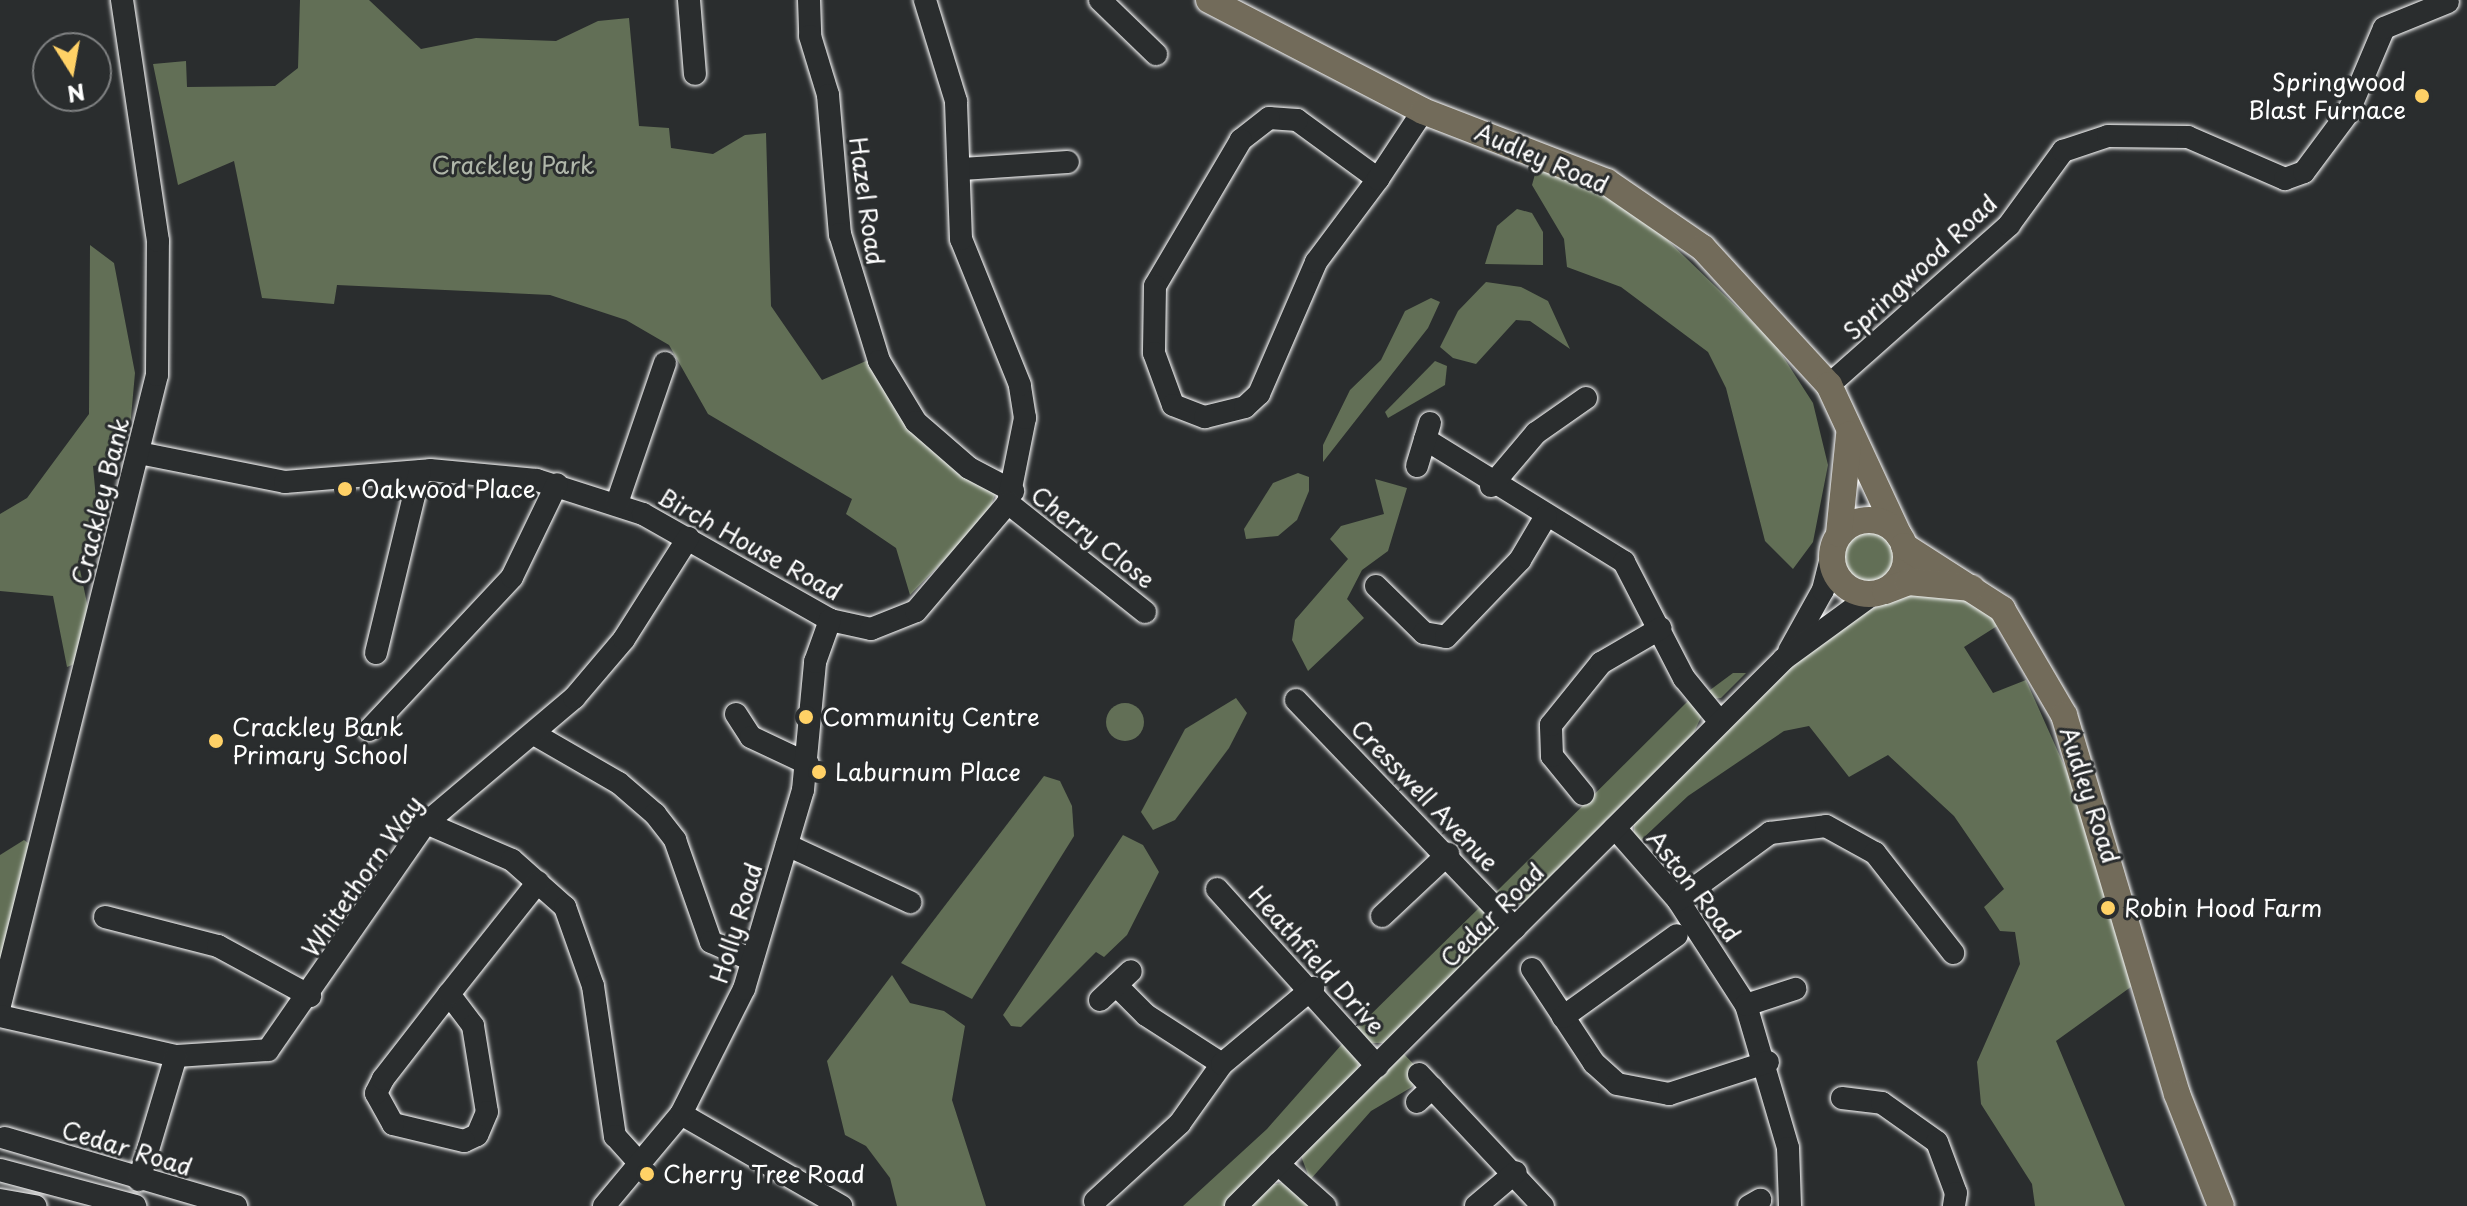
<!DOCTYPE html>
<style>
body{margin:0}
#map{position:relative;width:2467px;height:1206px;overflow:hidden;background:#2a2d2e;font-family:"Playpen Sans",sans-serif}
div>[style]{position:absolute}
[style*='--x']{left:calc(var(--x)*1px);top:calc(var(--y)*1px);width:calc(var(--w)*1px);rotate:calc(var(--a)*1deg)}
.green>*{inset:0;background:#626f56}
.round{border-radius:50%}
.roads{filter:drop-shadow(0 0 2px #fff) drop-shadow(0 0 2px #fff)}
.minor>*{height:22px;margin:-11px;padding:0 11px;transform-origin:11px;border-radius:11px;background:#2a2d2e}
.major>*{height:26px;margin:-13px;padding:0 13px;transform-origin:13px;border-radius:13px;background:#726b5a}
.major>.ring{margin:-13px;padding:0;box-sizing:content-box;background:none;border:26px solid #726b5a;border-radius:50%}
.dots>*{width:22px;height:22px;translate:-50% -50%;box-sizing:border-box;border:4px solid #2a2d2e;border-radius:50%}
span{translate:-50% -50%;white-space:nowrap;text-align:center;line-height:1.15;-webkit-text-stroke:6px #2a2d2e;paint-order:stroke}
.poi-label{font-size:24px;color:#fff}
.right{translate:-100% -50%;text-align:right}
.left{translate:0 -50%;text-align:left}
.street-label{font-size:24px;color:#fff}
.park-label{font-size:24px;color:#b0b7aa}
.north{position:absolute;left:32px;top:32px;width:80px;height:80px;box-sizing:border-box;background:#2a2d2e;border:2px solid #7f8182;border-radius:50%;rotate:169deg;font-size:22px;font-weight:700;line-height:32px;text-align:center;color:#fff}
.north::after{content:'';display:block;margin:auto;width:28px;height:36px;background:#ffd166;clip-path:polygon(50% 0,100% 100%,50% 72%,0 100%)}
</style>
<div id="map">
<div class="green">
<i style="clip-path:polygon(300px 0,369px 0,421px 49px,476px 38px,556px 41px,598px 21px,629px 18px,639px 126px,669px 128px,671px 148px,713px 154px,745px 135px,766px 133px,771px 306px,822px 380px,873px 358px,892px 392px,997px 489px,988px 515px,910px 595px,896px 548px,846px 514px,852px 499px,708px 414px,669px 345px,626px 320px,550px 295px,337px 285px,334px 304px,262px 298px,234px 161px,178px 185px,153px 64px,186px 61px,187px 87px,275px 86px,298px 68px)"></i>
<i style="clip-path:polygon(1537px 167px,1614px 199px,1654px 227px,1775px 344px,1813px 403px,1828px 465px,1813px 542px,1793px 569px,1765px 541px,1726px 388px,1708px 352px,1621px 287px,1567px 267px,1564px 239px,1532px 185px)"></i>
<i style="clip-path:polygon(1517px 209px,1532px 213px,1543px 232px,1543px 265px,1485px 264px,1497px 226px)"></i>
<i style="clip-path:polygon(90px 245px,114px 263px,135px 373px,130px 428px,112px 462px,93px 466px,97px 510px,79px 565px,88px 608px,77px 663px,67px 667px,53px 596px,0 591px,0 514px,27px 498px,89px 414px)"></i>
<i style="clip-path:polygon(1486px 282px,1521px 287px,1548px 301px,1570px 349px,1530px 321px,1516px 320px,1476px 364px,1453px 358px,1440px 347px,1458px 311px)"></i>
<i style="clip-path:polygon(1431px 298px,1440px 302px,1428px 328px,1323px 462px,1323px 445px,1350px 390px,1381px 360px,1405px 311px)"></i>
<i style="clip-path:polygon(1435px 361px,1447px 366px,1445px 385px,1388px 418px,1385px 412px)"></i>
<i style="clip-path:polygon(1298px 473px,1309px 477px,1309px 491px,1297px 520px,1278px 536px,1246px 539px,1244px 529px,1273px 483px)"></i>
<i style="clip-path:polygon(1375px 479px,1407px 488px,1388px 551px,1362px 570px,1347px 599px,1364px 618px,1308px 671px,1292px 640px,1295px 620px,1348px 559px,1330px 539px,1341px 526px,1384px 514px)"></i>
<i class="round" style="left:1841px;top:530px;width:56px;height:56px"></i>
<i style="clip-path:polygon(1910px 591px,1962px 596px,2005px 621px,1964px 647px,1993px 693px,2026px 680px,2068px 774px,2135px 984px,2056px 1041px,2125px 1206px,2035px 1206px,2032px 1184px,1981px 1104px,1977px 1062px,2020px 964px,2015px 932px,2000px 931px,1984px 907px,2004px 889px,1954px 816px,1888px 755px,1849px 777px,1809px 726px,1784px 731px,1688px 796px,1639px 842px,1634px 834px,1634px 824px,1801px 656px,1852px 618px)"></i>
<i style="clip-path:polygon(1733px 673px,1746px 673px,1721px 698px,1710px 699px,1706px 693px)"></i>
<i style="clip-path:polygon(1692px 697px,1703px 713px,1689px 743px,1529px 903px,1503px 906px,1493px 895px)"></i>
<i style="clip-path:polygon(1236px 698px,1247px 713px,1229px 748px,1175px 820px,1153px 830px,1141px 812px,1185px 729px)"></i>
<i class="round" style="left:1106px;top:703px;width:38px;height:38px"></i>
<i style="clip-path:polygon(1044px 776px,1060px 781px,1072px 806px,1074px 836px,972px 999px,901px 963px)"></i>
<i style="clip-path:polygon(1123px 835px,1143px 845px,1159px 872px,1127px 935px,1104px 957px,1096px 952px,1021px 1027px,1011px 1026px,1003px 1015px)"></i>
<i style="clip-path:polygon(24px 840px,32px 846px,0 976px,0 855px)"></i>
<i style="clip-path:polygon(1482px 905px,1497px 929px,1492px 937px,1387px 1043px,1363px 1043px,1354px 1031px)"></i>
<i style="clip-path:polygon(892px 975px,910px 1003px,944px 1011px,965px 1026px,952px 1100px,986px 1206px,897px 1206px,890px 1178px,866px 1146px,845px 1135px,827px 1061px)"></i>
<i style="clip-path:polygon(1343px 1043px,1359px 1061px,1358px 1070px,1225px 1206px,1183px 1206px,1267px 1129px)"></i>
<i style="clip-path:polygon(1404px 1054px,1421px 1072px,1412px 1087px,1371px 1111px,1310px 1180px,1301px 1156px)"></i>
<i style="clip-path:polygon(1282px 1183px,1311px 1206px,1252px 1206px,1274px 1184px)"></i>
</div>
<div class="roads">
<div class="minor">
<i style="--x:689;--y:0;--w:74;--a:85.4"></i>
<i style="--x:809;--y:0;--w:36;--a:88"></i>
<i style="--x:810;--y:36;--w:62;--a:73"></i>
<i style="--x:828;--y:95;--w:140;--a:85.1"></i>
<i style="--x:840;--y:234;--w:133;--a:72.9"></i>
<i style="--x:879;--y:361;--w:71;--a:58.8"></i>
<i style="--x:916;--y:422;--w:70;--a:41"></i>
<i style="--x:969;--y:468;--w:50;--a:27.6"></i>
<i style="--x:1100;--y:0;--w:78;--a:44"></i>
<i style="--x:962;--y:169;--w:106;--a:-3.8"></i>
<i style="--x:1378;--y:179;--w:100;--a:-143.9"></i>
<i style="--x:1297;--y:120;--w:28;--a:-176"></i>
<i style="--x:1269;--y:118;--w:36;--a:142"></i>
<i style="--x:1241;--y:140;--w:169;--a:120.5"></i>
<i style="--x:1155;--y:286;--w:67;--a:90.9"></i>
<i style="--x:1154;--y:353;--w:55;--a:69.9"></i>
<i style="--x:1173;--y:405;--w:34;--a:21"></i>
<i style="--x:1205;--y:417;--w:41;--a:-14"></i>
<i style="--x:1245;--y:407;--w:19;--a:-43"></i>
<i style="--x:1259;--y:394;--w:144;--a:-66.6"></i>
<i style="--x:1316;--y:262;--w:104;--a:-53.2"></i>
<i style="--x:1378;--y:179;--w:82;--a:-56.5"></i>
<i style="--x:1829;--y:385;--w:241;--a:-41.6"></i>
<i style="--x:2009;--y:225;--w:92;--a:-53.9"></i>
<i style="--x:2063;--y:151;--w:47;--a:-18.4"></i>
<i style="--x:2108;--y:136;--w:80;--a:0.7"></i>
<i style="--x:2188;--y:137;--w:106;--a:23.4"></i>
<i style="--x:2285;--y:179;--w:20;--a:-20"></i>
<i style="--x:2304;--y:172;--w:74;--a:-53.3"></i>
<i style="--x:2348;--y:113;--w:92;--a:-67"></i>
<i style="--x:2384;--y:28;--w:69;--a:-22.1"></i>
<i style="--x:1425;--y:439;--w:234;--a:31.7"></i>
<i style="--x:1624;--y:562;--w:131;--a:62.7"></i>
<i style="--x:1684;--y:678;--w:57;--a:50.7"></i>
<i style="--x:139;--y:453;--w:149;--a:11.2"></i>
<i style="--x:285;--y:482;--w:145;--a:-4.7"></i>
<i style="--x:430;--y:470;--w:107;--a:5.3"></i>
<i style="--x:537;--y:480;--w:111;--a:17.8"></i>
<i style="--x:643;--y:514;--w:215;--a:29.5"></i>
<i style="--x:830;--y:620;--w:42;--a:12.4"></i>
<i style="--x:871;--y:629;--w:48;--a:-21.8"></i>
<i style="--x:916;--y:611;--w:142;--a:-49.6"></i>
<i style="--x:1008;--y:503;--w:87;--a:-78.7"></i>
<i style="--x:1025;--y:418;--w:33;--a:-99"></i>
<i style="--x:1020;--y:385;--w:157;--a:-112"></i>
<i style="--x:961;--y:239;--w:138;--a:-92.1"></i>
<i style="--x:956;--y:101;--w:106;--a:-107.1"></i>
<i style="--x:1417;--y:466;--w:45;--a:-73.2"></i>
<i style="--x:1491;--y:486;--w:70;--a:-49.7"></i>
<i style="--x:1536;--y:433;--w:61;--a:-35"></i>
<i style="--x:617;--y:503;--w:148;--a:-71.1"></i>
<i style="--x:1008;--y:503;--w:175;--a:38.5"></i>
<i style="--x:1376;--y:586;--w:67;--a:44.4"></i>
<i style="--x:1424;--y:633;--w:22;--a:10"></i>
<i style="--x:1446;--y:637;--w:107;--a:-46.1"></i>
<i style="--x:1520;--y:560;--w:51;--a:-59.4"></i>
<i style="--x:1789;--y:651;--w:70;--a:-60.9"></i>
<i style="--x:1823;--y:590;--w:34;--a:-76"></i>
<i style="--x:376;--y:653;--w:187;--a:-76.4"></i>
<i style="--x:1296;--y:700;--w:316;--a:46.2"></i>
<i style="--x:736;--y:714;--w:27;--a:57"></i>
<i style="--x:751;--y:737;--w:63;--a:25.3"></i>
<i style="--x:369;--y:730;--w:209;--a:-46.9"></i>
<i style="--x:512;--y:577;--w:103;--a:-64.2"></i>
<i style="--x:534;--y:734;--w:98;--a:30"></i>
<i style="--x:619;--y:783;--w:48;--a:40.7"></i>
<i style="--x:655;--y:814;--w:33;--a:52"></i>
<i style="--x:675;--y:840;--w:108;--a:70.6"></i>
<i style="--x:711;--y:942;--w:45;--a:23.7"></i>
<i style="--x:1583;--y:794;--w:49;--a:-129.2"></i>
<i style="--x:1552;--y:756;--w:31;--a:-92"></i>
<i style="--x:1551;--y:725;--w:80;--a:-51.1"></i>
<i style="--x:1601;--y:663;--w:69;--a:-30.3"></i>
<i style="--x:426;--y:823;--w:94;--a:23.3"></i>
<i style="--x:512;--y:860;--w:71;--a:41.6"></i>
<i style="--x:565;--y:907;--w:84;--a:70.5"></i>
<i style="--x:593;--y:986;--w:152;--a:81.7"></i>
<i style="--x:615;--y:1136;--w:39;--a:48"></i>
<i style="--x:1615;--y:828;--w:96;--a:48.8"></i>
<i style="--x:1678;--y:900;--w:125;--a:57.1"></i>
<i style="--x:1746;--y:1005;--w:149;--a:73.6"></i>
<i style="--x:1788;--y:1148;--w:58;--a:88"></i>
<i style="--x:787;--y:845;--w:136;--a:24.9"></i>
<i style="--x:1217;--y:889;--w:239;--a:47.9"></i>
<i style="--x:1678;--y:900;--w:114;--a:-36.1"></i>
<i style="--x:1770;--y:833;--w:56;--a:-7.1"></i>
<i style="--x:1826;--y:826;--w:56;--a:28.9"></i>
<i style="--x:1875;--y:853;--w:127;--a:52"></i>
<i style="--x:1382;--y:916;--w:91;--a:-43.2"></i>
<i style="--x:105;--y:917;--w:117;--a:14.4"></i>
<i style="--x:218;--y:946;--w:105;--a:28.5"></i>
<i style="--x:1532;--y:969;--w:113;--a:56.6"></i>
<i style="--x:1594;--y:1063;--w:31;--a:42"></i>
<i style="--x:1617;--y:1084;--w:53;--a:10.9"></i>
<i style="--x:1669;--y:1094;--w:104;--a:-17.9"></i>
<i style="--x:1116;--y:985;--w:42;--a:45"></i>
<i style="--x:1146;--y:1015;--w:90;--a:32.8"></i>
<i style="--x:449;--y:994;--w:40;--a:53"></i>
<i style="--x:473;--y:1026;--w:87;--a:80.8"></i>
<i style="--x:487;--y:1112;--w:25;--a:113"></i>
<i style="--x:477;--y:1135;--w:14;--a:155"></i>
<i style="--x:464;--y:1141;--w:73;--a:-166.5"></i>
<i style="--x:393;--y:1124;--w:35;--a:-119"></i>
<i style="--x:376;--y:1093;--w:16;--a:-63"></i>
<i style="--x:383;--y:1079;--w:108;--a:-52.2"></i>
<i style="--x:449;--y:994;--w:143;--a:-51.5"></i>
<i style="--x:1100;--y:1000;--w:42;--a:-43.1"></i>
<i style="--x:0;--y:1005;--w:649;--a:-76.01"></i>
<i style="--x:157;--y:375;--w:134;--a:-89.6"></i>
<i style="--x:158;--y:241;--w:244;--a:-98.5"></i>
<i style="--x:1746;--y:1005;--w:52;--a:-18.1"></i>
<i style="--x:0;--y:1016;--w:180;--a:12.8"></i>
<i style="--x:176;--y:1056;--w:92;--a:-3.7"></i>
<i style="--x:268;--y:1050;--w:277;--a:-55.2"></i>
<i style="--x:426;--y:823;--w:194;--a:-40.2"></i>
<i style="--x:574;--y:698;--w:77;--a:-49.7"></i>
<i style="--x:624;--y:639;--w:120;--a:-57.6"></i>
<i style="--x:1563;--y:1017;--w:140;--a:-35.7"></i>
<i style="--x:1419;--y:1074;--w:181;--a:46.8"></i>
<i style="--x:1842;--y:1098;--w:40;--a:7.1"></i>
<i style="--x:1882;--y:1103;--w:67;--a:35.3"></i>
<i style="--x:1937;--y:1142;--w:54;--a:69.6"></i>
<i style="--x:1956;--y:1193;--w:13;--a:99"></i>
<i style="--x:1417;--y:1102;--w:21;--a:-43"></i>
<i style="--x:681;--y:1114;--w:185;--a:29.9"></i>
<i style="--x:5;--y:1138;--w:241;--a:16.4"></i>
<i style="--x:1278;--y:1164;--w:63;--a:41.8"></i>
<i style="--x:0;--y:1170;--w:140;--a:14.9"></i>
<i style="--x:139;--y:1180;--w:129;--a:-73.4"></i>
<i style="--x:0;--y:1200;--w:36;--a:10"></i>
<i style="--x:1095;--y:1201;--w:115;--a:-42.5"></i>
<i style="--x:1180;--y:1123;--w:72;--a:-54.6"></i>
<i style="--x:1222;--y:1064;--w:119;--a:-39.9"></i>
<i style="--x:604;--y:1206;--w:120;--a:-50.1"></i>
<i style="--x:681;--y:1114;--w:140;--a:-63.3"></i>
<i style="--x:744;--y:989;--w:208;--a:-73.5"></i>
<i style="--x:803;--y:790;--w:129;--a:-84.6"></i>
<i style="--x:815;--y:662;--w:45;--a:-70.3"></i>
<i style="--x:1236;--y:1206;--w:774;--a:-44.95"></i>
<i style="--x:1784;--y:659;--w:110;--a:-36.1"></i>
<i style="--x:1476;--y:1206;--w:52;--a:-40.4"></i>
<i style="--x:1749;--y:1206;--w:13;--a:-29"></i>
</div>
<div class="major">
<i style="--x:1209;--y:0;--w:241;--a:27.4"></i>
<i style="--x:1423;--y:111;--w:197;--a:21.1"></i>
<i style="--x:1607;--y:182;--w:116;--a:34.5"></i>
<i style="--x:1703;--y:248;--w:186;--a:47.4"></i>
<i style="--x:1829;--y:385;--w:166;--a:65.1"></i>
<i class="ring" style="left:1832px;top:520px;width:48px;height:48px"></i>
<i style="--x:1839;--y:534;--w:100;--a:-84.2"></i>
<i style="--x:1904;--y:546;--w:117;--a:32.7"></i>
<i style="--x:2002;--y:609;--w:123;--a:59.7"></i>
<i style="--x:2064;--y:715;--w:395;--a:73.4"></i>
<i style="--x:2177;--y:1094;--w:120;--a:68.6"></i>
<i style="--x:1885;--y:591;--w:25;--a:-21"></i>
<i style="--x:1908;--y:582;--w:64;--a:5.4"></i>
</div>
</div>
<div class="dots">
<i style="left:2422px;top:96px;background:#ffd166"></i>
<i style="left:345px;top:489px;background:#ffd166"></i>
<i style="left:806px;top:717px;background:#ffd166"></i>
<i style="left:216px;top:741px;background:#ffd166"></i>
<i style="left:819px;top:772px;background:#ffd166"></i>
<i style="left:2108px;top:908px;background:#ffd166"></i>
<i style="left:647px;top:1174px;background:#ffd166"></i>
</div>
<div class="poi-label">
<span class="right" style="left:2406px;top:96px">Springwood<br>Blast Furnace</span>
<span class="left" style="left:361px;top:489px">Oakwood Place</span>
<span class="left" style="left:822px;top:717px">Community Centre</span>
<span class="left" style="left:232px;top:741px">Crackley Bank<br>Primary School</span>
<span class="left" style="left:835px;top:772px">Laburnum Place</span>
<span class="left" style="left:2124px;top:908px">Robin Hood Farm</span>
<span class="left" style="left:663px;top:1174px">Cherry Tree Road</span>
</div>
<div class="street-label">
<span style="left:1542px;top:158px;rotate:23deg">Audley Road</span>
<span style="left:867px;top:201px;rotate:82deg">Hazel Road</span>
<span style="left:1920px;top:267px;rotate:-43deg">Springwood Road</span>
<span style="left:100px;top:501px;rotate:-76deg">Crackley Bank</span>
<span style="left:1093px;top:537px;rotate:38deg">Cherry Close</span>
<span style="left:750px;top:544px;rotate:29deg">Birch House Road</span>
<span style="left:1425px;top:795px;rotate:46deg">Cresswell Avenue</span>
<span style="left:2090px;top:795px;rotate:72deg">Audley Road</span>
<span style="left:362px;top:876px;rotate:-55deg">Whitethorn Way</span>
<span style="left:1694px;top:886px;rotate:52deg">Aston Road</span>
<span style="left:1492px;top:915px;rotate:-45deg">Cedar Road</span>
<span style="left:736px;top:923px;rotate:-73deg">Holly Road</span>
<span style="left:1317px;top:960px;rotate:48deg">Heathfield Drive</span>
<span style="left:127px;top:1148px;rotate:17deg">Cedar Road</span>
</div>
<div class="park-label">
<span style="left:513px;top:165px">Crackley Park</span>
</div>
<div class="north">N</div>
</div>
